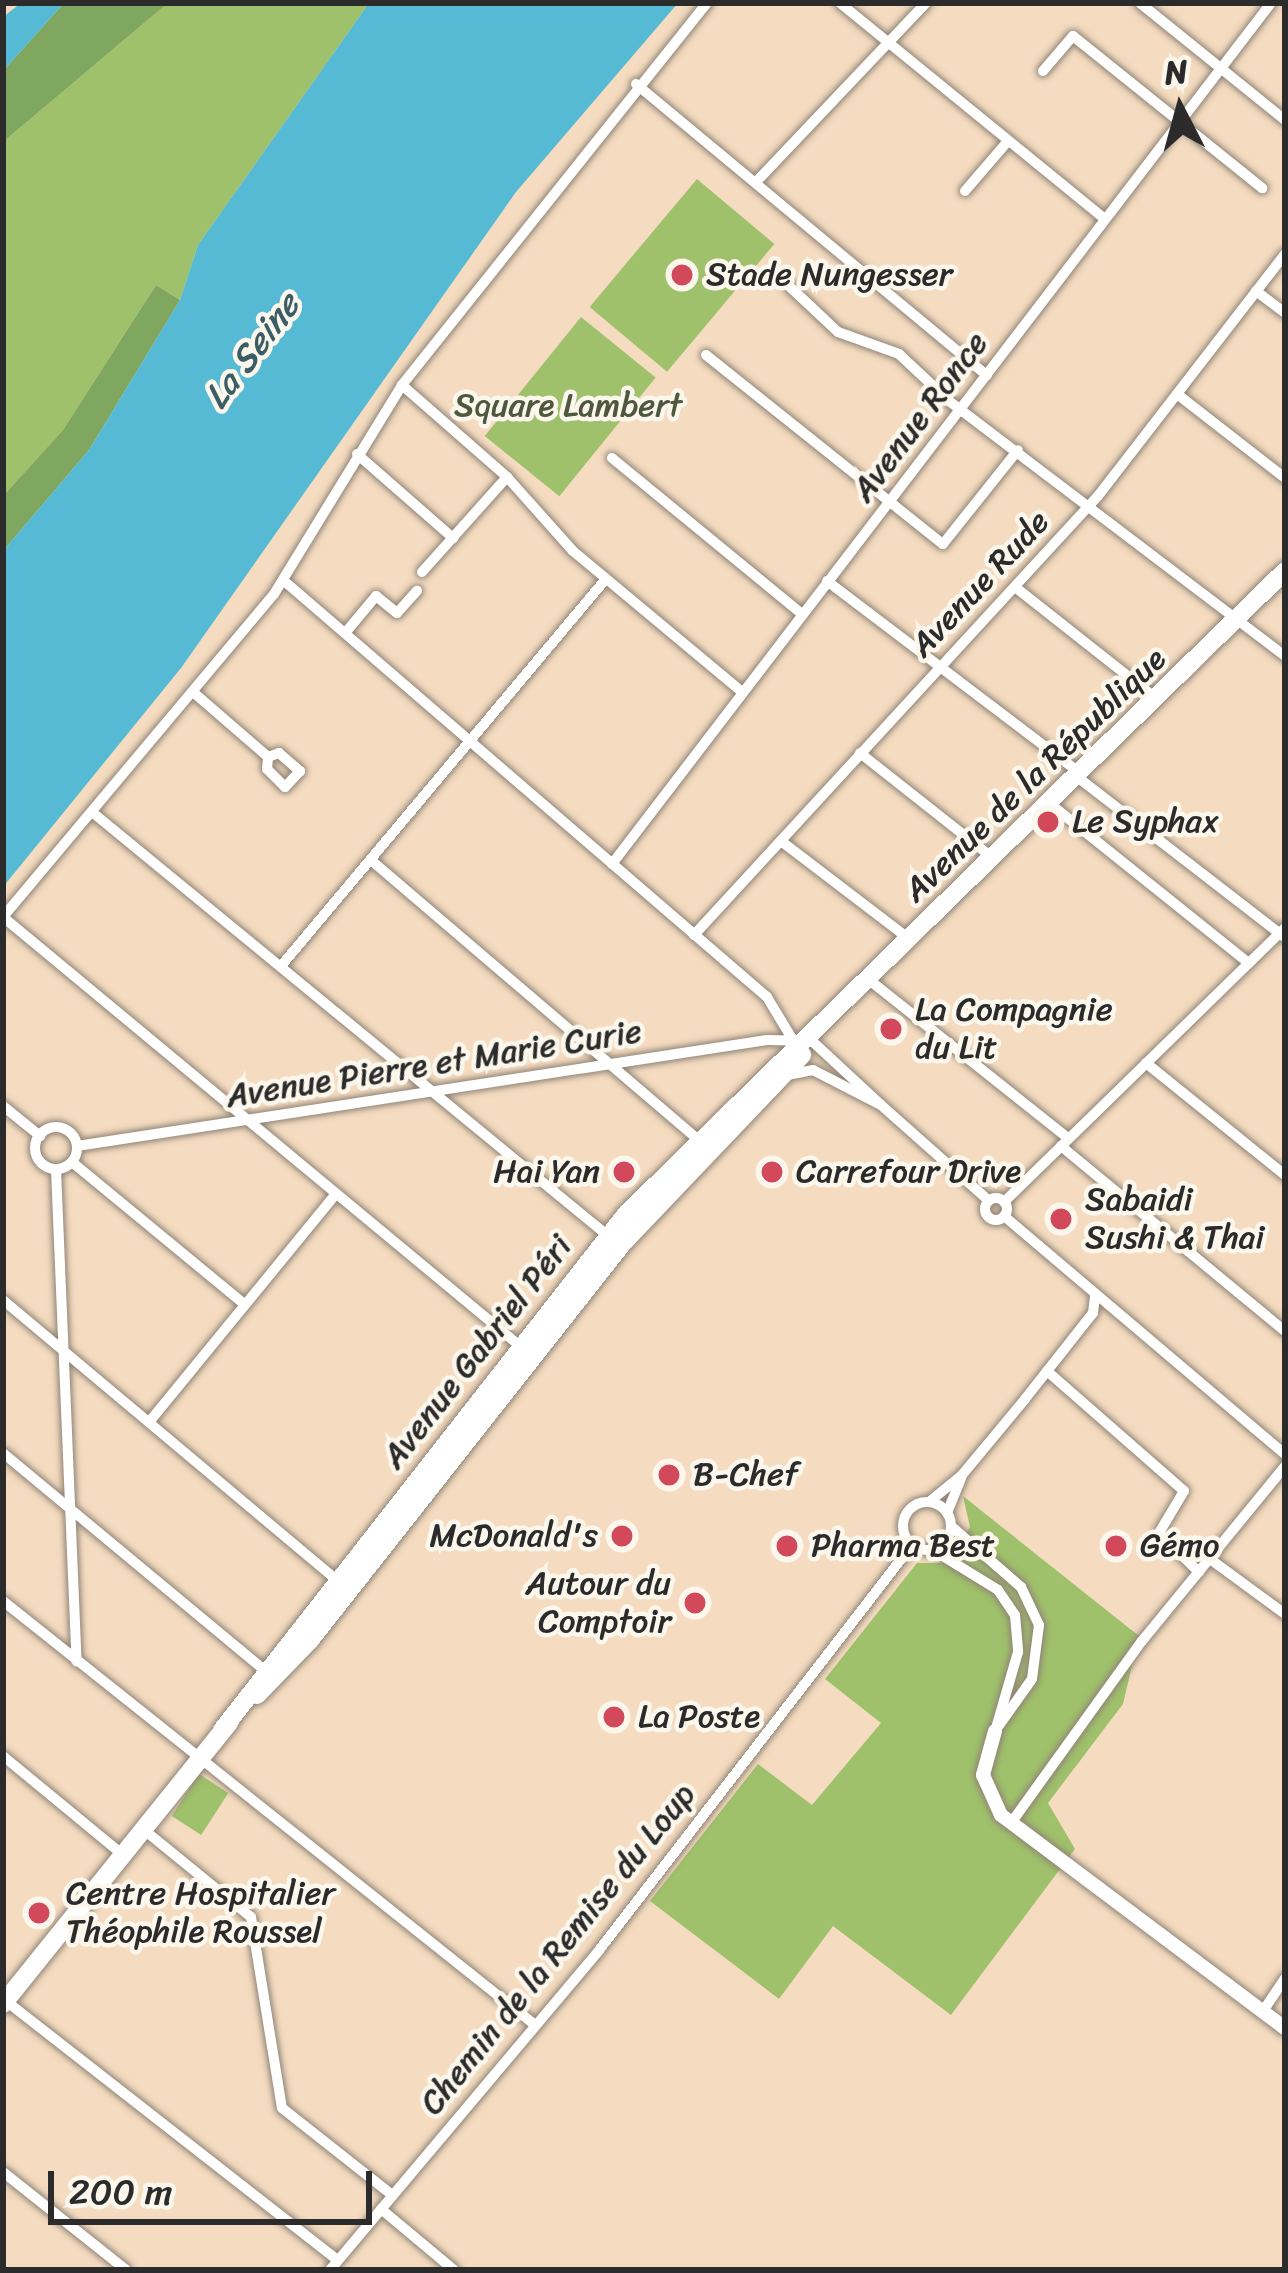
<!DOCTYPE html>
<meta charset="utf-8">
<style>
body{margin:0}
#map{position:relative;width:1288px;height:2273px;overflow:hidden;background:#f5dcc1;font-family:Sriracha,sans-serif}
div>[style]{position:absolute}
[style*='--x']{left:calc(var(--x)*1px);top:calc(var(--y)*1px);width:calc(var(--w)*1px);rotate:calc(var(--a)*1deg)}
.green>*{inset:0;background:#9fc16b;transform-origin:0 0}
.forest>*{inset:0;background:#7fa75f}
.water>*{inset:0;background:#56bad4}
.roads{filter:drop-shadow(0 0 3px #908476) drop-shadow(0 0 3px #908476)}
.minor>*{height:10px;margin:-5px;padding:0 5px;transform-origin:5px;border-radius:5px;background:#fff}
.minor>.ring{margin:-5px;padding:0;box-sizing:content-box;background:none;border:10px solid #fff;border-radius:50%}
.tertiary>*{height:14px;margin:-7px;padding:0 7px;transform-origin:7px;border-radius:7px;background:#fff}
.primary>*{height:18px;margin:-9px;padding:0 9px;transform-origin:9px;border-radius:9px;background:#fff}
.dots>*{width:33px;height:33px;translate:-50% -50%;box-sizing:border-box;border:6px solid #fbf7ec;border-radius:50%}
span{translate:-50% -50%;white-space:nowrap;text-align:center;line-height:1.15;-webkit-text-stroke:9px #fbf7ec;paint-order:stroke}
.poi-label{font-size:33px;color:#2b2b2b}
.left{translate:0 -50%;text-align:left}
.right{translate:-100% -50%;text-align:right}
.park-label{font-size:33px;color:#4e583e}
.street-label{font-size:33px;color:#2b2b2b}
.water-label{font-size:36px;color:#3a5d66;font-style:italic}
.frame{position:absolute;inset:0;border:6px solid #2b2b2b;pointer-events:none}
.north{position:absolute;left:1120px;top:48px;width:120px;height:120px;-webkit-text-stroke:9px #fbf7ec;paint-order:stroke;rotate:354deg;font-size:33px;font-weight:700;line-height:48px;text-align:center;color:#2b2b2b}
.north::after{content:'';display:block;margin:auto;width:42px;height:54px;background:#2b2b2b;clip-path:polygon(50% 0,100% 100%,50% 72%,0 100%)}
.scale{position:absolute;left:48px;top:2171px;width:324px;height:54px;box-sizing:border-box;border:6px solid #2b2b2b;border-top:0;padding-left:15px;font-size:36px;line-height:42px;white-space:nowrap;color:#2b2b2b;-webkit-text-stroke:9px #fbf7ec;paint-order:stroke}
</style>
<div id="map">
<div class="green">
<i style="clip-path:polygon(168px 3px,369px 3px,198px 245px,180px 300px,156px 285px,63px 430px,3px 496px,3px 142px)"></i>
<i style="left:697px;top:179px;width:101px;height:167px;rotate:40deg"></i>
<i style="left:581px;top:317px;width:96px;height:153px;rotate:39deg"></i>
<i style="clip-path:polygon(963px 1496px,1139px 1636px,1123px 1704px,1048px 1803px,1075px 1849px,951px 2015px,833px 1926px,779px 1999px,650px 1901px,758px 1764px,812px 1805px,881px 1723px,825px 1679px,917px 1563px,945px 1563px,970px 1527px)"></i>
<i style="left:199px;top:1774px;width:35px;height:50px;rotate:33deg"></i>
</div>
<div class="forest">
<i style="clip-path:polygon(64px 3px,168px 3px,3px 142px,3px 71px)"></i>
<i style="clip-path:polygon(156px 285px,180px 300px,89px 450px,3px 551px,3px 496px,63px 430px)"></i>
</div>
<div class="water">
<i style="clip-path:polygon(21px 3px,64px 3px,3px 71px,3px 17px)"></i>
<i style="clip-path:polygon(369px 3px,678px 3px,516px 192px,181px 668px,3px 887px,3px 551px,89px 450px,180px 300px,198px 245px)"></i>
</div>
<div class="roads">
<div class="minor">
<i style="--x:840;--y:3;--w:340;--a:39.2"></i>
<i style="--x:1140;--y:3;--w:186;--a:38.9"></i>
<i style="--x:1043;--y:71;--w:46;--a:-49.4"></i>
<i style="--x:1073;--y:36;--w:243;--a:38.8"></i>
<i style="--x:636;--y:84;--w:456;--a:39.7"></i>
<i style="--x:757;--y:181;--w:245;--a:-46.5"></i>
<i style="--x:965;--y:191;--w:66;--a:-49.3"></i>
<i style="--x:789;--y:286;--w:67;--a:43.2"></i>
<i style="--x:838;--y:332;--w:65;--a:19.8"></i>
<i style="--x:899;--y:354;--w:69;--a:43.2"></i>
<i style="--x:949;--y:401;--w:422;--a:37.2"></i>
<i style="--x:1256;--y:291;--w:36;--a:37"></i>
<i style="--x:706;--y:355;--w:303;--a:38.6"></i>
<i style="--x:943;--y:544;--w:120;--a:-51.4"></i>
<i style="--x:402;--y:385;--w:140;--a:41.2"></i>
<i style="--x:507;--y:477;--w:99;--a:48.3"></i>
<i style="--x:573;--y:551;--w:220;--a:39.8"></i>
<i style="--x:1177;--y:394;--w:137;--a:37.9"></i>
<i style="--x:357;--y:454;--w:128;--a:41.2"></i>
<i style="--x:612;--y:458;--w:246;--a:39.4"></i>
<i style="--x:422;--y:572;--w:127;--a:-48.2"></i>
<i style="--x:283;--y:580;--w:639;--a:40.75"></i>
<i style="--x:767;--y:997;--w:52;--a:59"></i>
<i style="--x:827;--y:581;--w:318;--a:37.2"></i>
<i style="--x:1015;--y:587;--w:181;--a:38.3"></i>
<i style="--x:346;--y:632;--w:47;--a:-50.2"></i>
<i style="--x:376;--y:596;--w:27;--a:39"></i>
<i style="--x:397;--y:613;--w:30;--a:-48"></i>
<i style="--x:193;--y:692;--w:99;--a:40.9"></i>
<i style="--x:279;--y:753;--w:28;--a:41"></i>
<i style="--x:300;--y:771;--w:22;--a:133"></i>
<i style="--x:285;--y:787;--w:25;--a:-135"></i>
<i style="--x:267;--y:769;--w:12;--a:-85"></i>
<i style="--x:268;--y:757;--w:12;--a:-20"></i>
<i style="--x:860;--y:753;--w:169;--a:38.3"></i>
<i style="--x:1076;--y:776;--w:262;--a:37.7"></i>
<i style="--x:1049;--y:803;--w:256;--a:38.7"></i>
<i style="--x:92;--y:812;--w:666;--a:39.4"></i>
<i style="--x:781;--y:841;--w:161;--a:37.4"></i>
<i style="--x:372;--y:861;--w:433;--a:40.5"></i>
<i style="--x:612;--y:864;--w:1084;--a:-52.57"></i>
<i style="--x:694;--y:935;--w:597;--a:-47.38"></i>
<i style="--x:1098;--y:496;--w:306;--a:-52.3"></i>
<i style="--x:281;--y:966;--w:504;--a:-49.99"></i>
<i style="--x:868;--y:979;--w:256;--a:38.5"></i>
<i style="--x:1146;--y:1063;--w:179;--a:38.9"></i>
<i style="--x:881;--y:1105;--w:144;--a:41.6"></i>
<i style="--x:3;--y:1106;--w:48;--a:39"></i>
<i class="ring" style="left:35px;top:1127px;width:32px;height:32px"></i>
<i style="--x:77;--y:1146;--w:698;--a:-8.73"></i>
<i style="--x:767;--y:1040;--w:45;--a:1.3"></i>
<i style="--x:812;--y:1041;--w:94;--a:42.8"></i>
<i style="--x:881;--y:1105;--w:76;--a:-152.8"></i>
<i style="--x:813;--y:1070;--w:25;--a:169"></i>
<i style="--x:1061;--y:1146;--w:291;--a:39.6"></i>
<i style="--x:72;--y:1162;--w:223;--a:39.5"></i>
<i style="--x:56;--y:1170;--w:492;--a:87.6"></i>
<i class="ring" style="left:985px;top:1198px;width:12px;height:12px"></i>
<i style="--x:1004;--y:1202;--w:392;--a:-44.3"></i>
<i style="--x:1004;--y:1216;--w:368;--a:40.3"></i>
<i style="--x:3;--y:1300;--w:436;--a:40"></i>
<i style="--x:520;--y:1346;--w:672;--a:-140.31"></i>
<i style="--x:3;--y:917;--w:422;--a:-50"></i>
<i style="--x:274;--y:594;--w:245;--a:-58.5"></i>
<i style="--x:402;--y:385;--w:489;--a:-51.4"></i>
<i style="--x:1047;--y:1371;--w:182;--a:41.2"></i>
<i style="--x:1184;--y:1491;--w:49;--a:120.8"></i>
<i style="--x:1159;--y:1533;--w:56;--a:44.3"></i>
<i style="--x:150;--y:1421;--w:293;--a:-50.7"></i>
<i style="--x:3;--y:1453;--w:339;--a:39.7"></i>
<i class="ring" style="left:903px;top:1502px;width:38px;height:38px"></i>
<i style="--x:929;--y:1502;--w:43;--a:-39.3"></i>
<i style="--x:962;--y:1475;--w:99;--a:-50.3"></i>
<i style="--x:1025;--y:1399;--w:110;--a:-51.7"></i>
<i style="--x:1093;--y:1313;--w:16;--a:-83"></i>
<i style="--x:947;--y:1513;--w:38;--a:-68"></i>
<i style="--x:951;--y:1526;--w:93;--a:41.1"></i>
<i style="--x:1021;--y:1587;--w:42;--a:64.7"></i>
<i style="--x:1039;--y:1625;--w:54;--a:97.4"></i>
<i style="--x:1032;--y:1679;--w:64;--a:125.4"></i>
<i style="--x:933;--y:1550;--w:76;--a:31.6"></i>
<i style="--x:998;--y:1590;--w:30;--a:56"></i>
<i style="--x:1015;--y:1615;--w:37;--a:85"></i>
<i style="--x:1018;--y:1652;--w:79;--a:106.1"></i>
<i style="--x:1210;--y:1559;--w:93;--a:36.3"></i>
<i style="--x:3;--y:1601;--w:680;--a:38.55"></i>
<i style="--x:3;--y:1756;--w:154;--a:39.5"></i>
<i style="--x:1011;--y:1823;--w:224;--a:-54.3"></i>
<i style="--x:1142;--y:1641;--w:226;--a:-50.7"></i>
<i style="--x:143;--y:1829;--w:139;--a:39.2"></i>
<i style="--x:251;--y:1917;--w:193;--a:80.8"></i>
<i style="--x:282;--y:2108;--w:140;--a:38.3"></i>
<i style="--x:6;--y:2001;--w:421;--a:38"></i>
<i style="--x:1263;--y:2011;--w:40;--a:-56"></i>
<i style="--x:3;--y:2172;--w:157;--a:38.5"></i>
<i style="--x:381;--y:2209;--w:95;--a:39.9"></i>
<i style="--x:330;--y:2270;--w:419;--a:-49.9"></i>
<i style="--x:600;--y:1949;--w:510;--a:-52.32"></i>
</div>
<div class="tertiary">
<i style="--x:995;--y:1731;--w:46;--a:105.3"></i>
<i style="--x:983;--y:1775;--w:44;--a:65.8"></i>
<i style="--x:1001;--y:1815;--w:355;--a:36.9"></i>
</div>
<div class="primary">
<i style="--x:257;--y:1695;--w:78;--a:-46"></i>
<i style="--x:311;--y:1639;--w:504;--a:-51.77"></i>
<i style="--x:623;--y:1243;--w:260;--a:-46.4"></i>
<i style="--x:222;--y:1730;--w:655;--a:-51.94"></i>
<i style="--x:626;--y:1214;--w:921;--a:-44.3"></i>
<i style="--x:3;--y:2004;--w:361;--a:-51.2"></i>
</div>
</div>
<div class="dots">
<i style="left:682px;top:275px;background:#d1495b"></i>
<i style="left:1048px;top:822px;background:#d1495b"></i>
<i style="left:891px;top:1029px;background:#d1495b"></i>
<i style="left:624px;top:1172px;background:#d1495b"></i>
<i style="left:772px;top:1172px;background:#d1495b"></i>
<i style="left:1061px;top:1219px;background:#d1495b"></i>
<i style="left:669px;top:1475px;background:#d1495b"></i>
<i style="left:622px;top:1536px;background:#d1495b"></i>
<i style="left:787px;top:1546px;background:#d1495b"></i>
<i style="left:1116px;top:1546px;background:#d1495b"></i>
<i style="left:695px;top:1603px;background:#d1495b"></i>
<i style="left:614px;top:1717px;background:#d1495b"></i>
<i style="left:39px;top:1913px;background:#d1495b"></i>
</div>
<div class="poi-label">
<span class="left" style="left:706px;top:275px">Stade Nungesser</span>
<span class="left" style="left:1072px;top:822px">Le Syphax</span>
<span class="left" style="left:915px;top:1029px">La Compagnie<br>du Lit</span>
<span class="right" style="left:600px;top:1172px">Hai Yan</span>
<span class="left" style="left:796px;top:1172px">Carrefour Drive</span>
<span class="left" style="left:1085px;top:1219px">Sabaidi<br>Sushi &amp; Thai</span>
<span class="left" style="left:693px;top:1475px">B-Chef</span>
<span class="right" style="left:598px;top:1536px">McDonald's</span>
<span class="left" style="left:811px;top:1546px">Pharma Best</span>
<span class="left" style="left:1140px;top:1546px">Gémo</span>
<span class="right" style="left:671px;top:1603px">Autour du<br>Comptoir</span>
<span class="left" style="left:638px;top:1717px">La Poste</span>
<span class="left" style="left:66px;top:1913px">Centre Hospitalier<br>Théophile Roussel</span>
</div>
<div class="park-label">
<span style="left:568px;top:406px">Square Lambert</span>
</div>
<div class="street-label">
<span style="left:920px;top:417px;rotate:-53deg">Avenue Ronce</span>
<span style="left:980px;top:584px;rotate:-47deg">Avenue Rude</span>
<span style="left:1035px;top:775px;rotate:-44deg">Avenue de la République</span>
<span style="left:434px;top:1064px;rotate:-9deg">Avenue Pierre et Marie Curie</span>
<span style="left:477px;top:1352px;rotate:-52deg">Avenue Gabriel Péri</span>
<span style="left:558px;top:1949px;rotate:-51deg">Chemin de la Remise du Loup</span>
</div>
<div class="water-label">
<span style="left:252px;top:351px;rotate:-53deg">La Seine</span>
</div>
<div class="frame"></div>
<div class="north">N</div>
<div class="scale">200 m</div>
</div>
